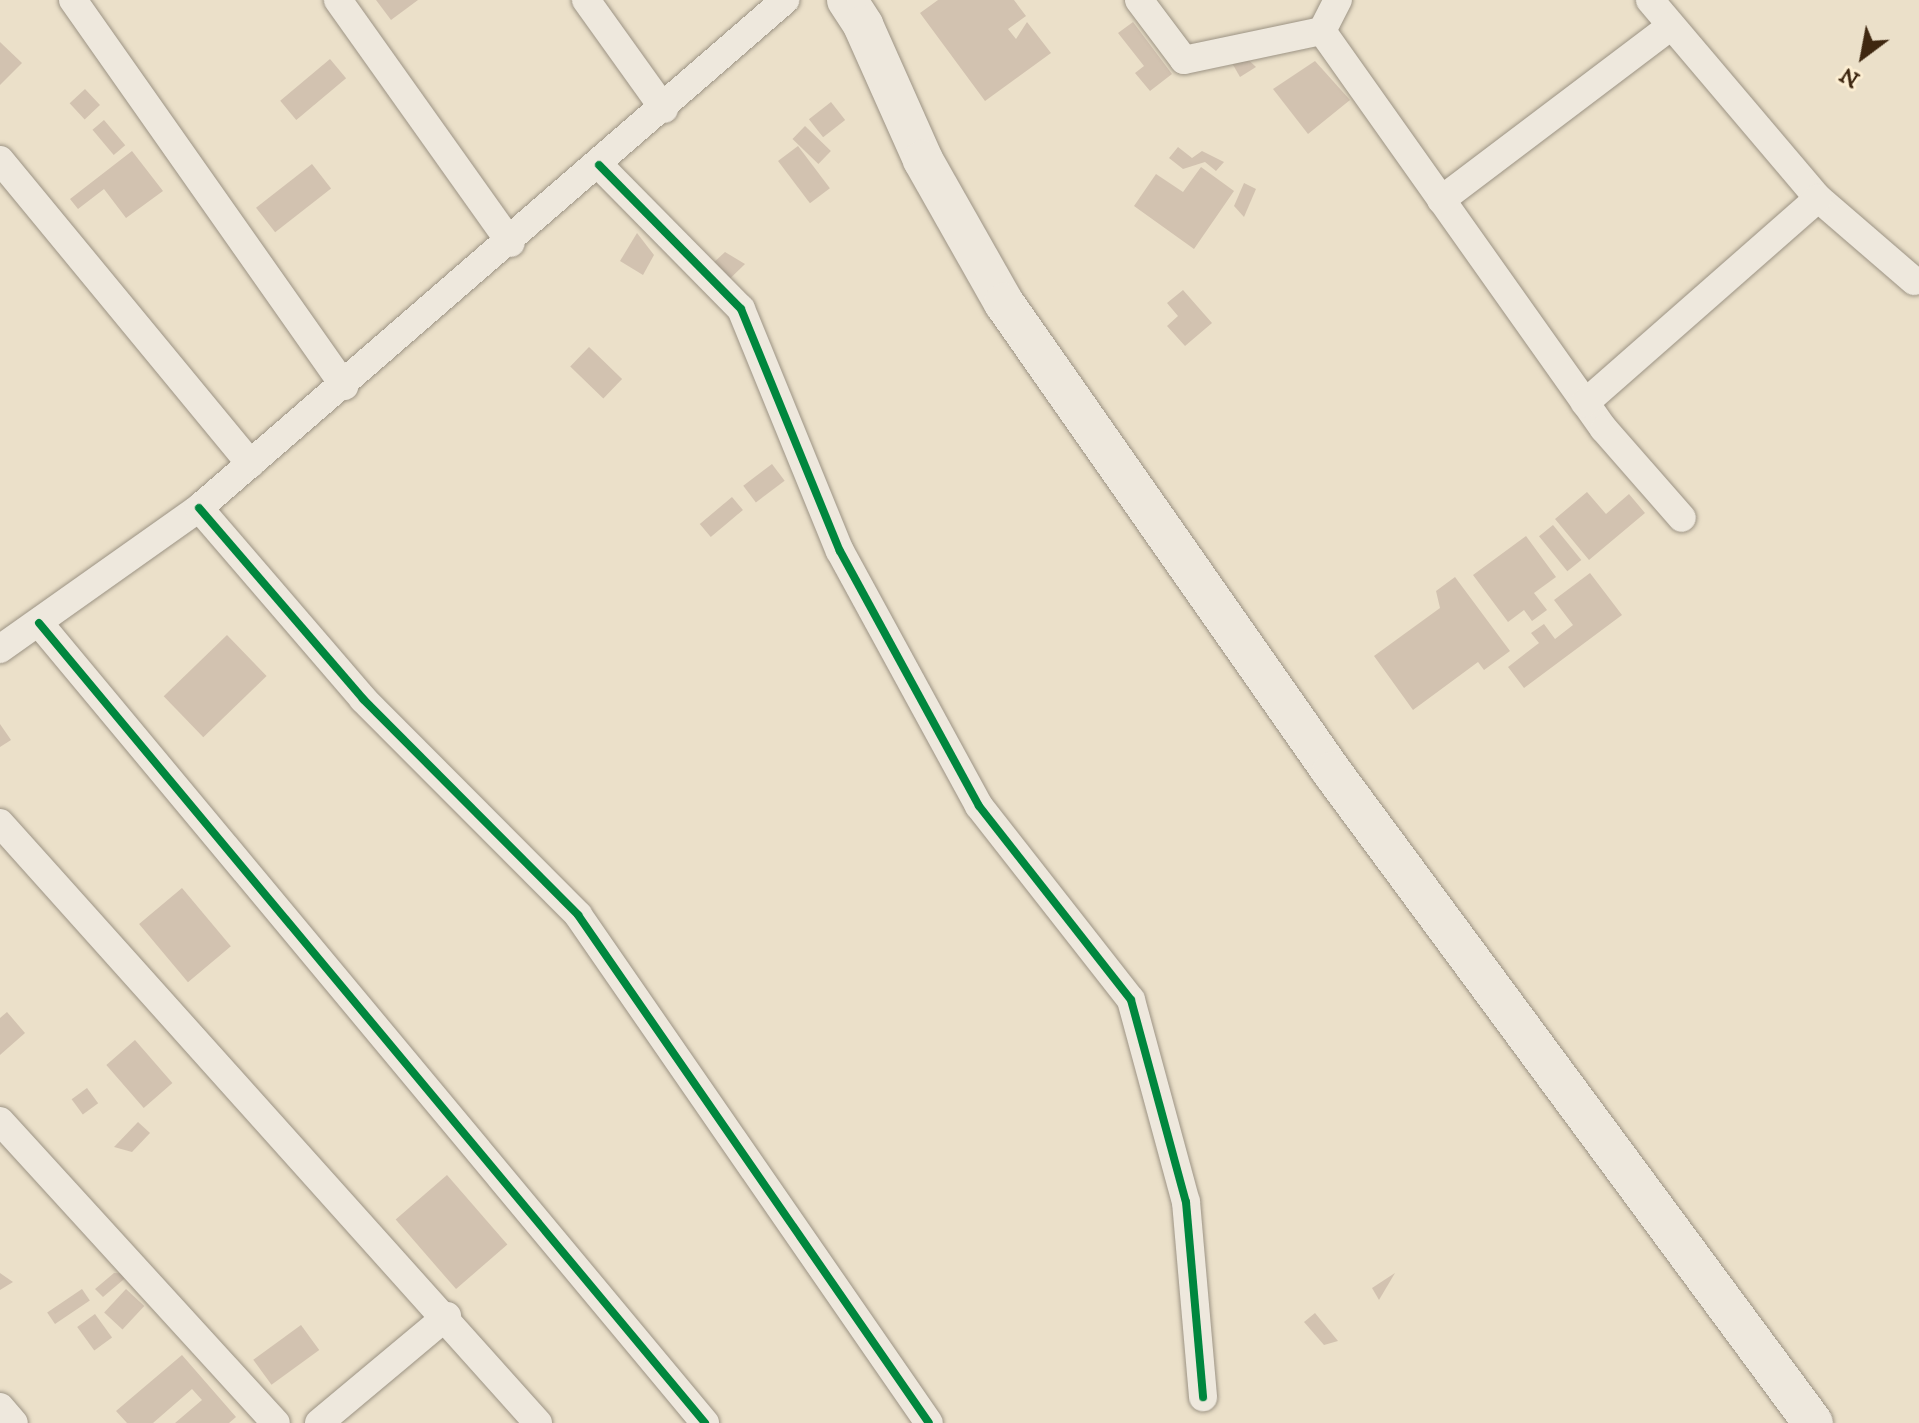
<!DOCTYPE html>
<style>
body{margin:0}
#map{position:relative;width:1919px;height:1423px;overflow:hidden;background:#ebe0c9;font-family:"IM FELL DW Pica",serif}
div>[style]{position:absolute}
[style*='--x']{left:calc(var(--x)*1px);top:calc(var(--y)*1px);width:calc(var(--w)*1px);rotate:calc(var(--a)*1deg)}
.building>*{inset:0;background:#d2c2b0;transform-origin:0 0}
.roads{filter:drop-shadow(0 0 2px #9c9384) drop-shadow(0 0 2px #9c9384)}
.street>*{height:28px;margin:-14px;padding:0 14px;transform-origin:14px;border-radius:14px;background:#eee8dd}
.secondary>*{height:40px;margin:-20px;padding:0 20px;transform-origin:20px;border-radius:20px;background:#eee8dd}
.cycleway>*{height:8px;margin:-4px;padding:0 4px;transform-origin:4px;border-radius:4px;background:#00873e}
span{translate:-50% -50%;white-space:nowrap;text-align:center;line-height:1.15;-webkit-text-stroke:6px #fceed2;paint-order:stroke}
.north{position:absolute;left:1823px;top:16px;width:80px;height:80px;-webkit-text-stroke:6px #fceed2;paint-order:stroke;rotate:212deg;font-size:22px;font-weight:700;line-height:32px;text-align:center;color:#3e2710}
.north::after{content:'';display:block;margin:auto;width:28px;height:36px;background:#3e2710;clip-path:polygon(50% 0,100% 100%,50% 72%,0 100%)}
</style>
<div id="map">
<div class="building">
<i style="clip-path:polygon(376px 0,418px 0,391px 20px)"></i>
<i style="clip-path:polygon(938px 0,1014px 0,1026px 16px,1008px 29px,1016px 39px,1027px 22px,1051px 53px,985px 101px,920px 13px)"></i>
<i style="clip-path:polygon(1133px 22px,1172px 74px,1150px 91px,1135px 73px,1144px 66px,1118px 33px)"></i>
<i style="clip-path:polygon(0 42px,22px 63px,0 85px)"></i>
<i style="clip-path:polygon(1241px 53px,1256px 67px,1240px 77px,1228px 56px)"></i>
<i style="left:330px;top:59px;width:25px;height:65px;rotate:50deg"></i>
<i style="clip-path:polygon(1315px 61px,1350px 100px,1308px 134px,1273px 89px)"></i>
<i style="left:85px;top:89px;width:22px;height:21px;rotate:47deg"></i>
<i style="left:831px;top:102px;width:23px;height:28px;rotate:52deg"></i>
<i style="left:104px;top:120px;width:33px;height:15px;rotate:50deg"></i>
<i style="left:805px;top:126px;width:36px;height:18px;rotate:44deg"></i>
<i style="left:798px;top:146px;width:53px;height:25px;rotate:53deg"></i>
<i style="clip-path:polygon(1178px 147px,1192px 158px,1202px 151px,1224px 162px,1216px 171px,1205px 162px,1183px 169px,1169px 158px)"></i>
<i style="clip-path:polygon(132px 151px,163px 191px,126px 218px,104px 189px,78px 209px,70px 199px)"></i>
<i style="left:312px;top:164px;width:31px;height:71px;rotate:52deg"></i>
<i style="clip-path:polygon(1201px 167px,1234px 191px,1194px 249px,1134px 206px,1156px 174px,1183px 192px)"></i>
<i style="clip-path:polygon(1244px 183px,1256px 189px,1244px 217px,1234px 206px)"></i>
<i style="clip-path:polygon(637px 233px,654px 255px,643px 275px,620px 261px)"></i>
<i style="clip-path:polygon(725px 252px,745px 264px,712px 296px,696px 279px)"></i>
<i style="clip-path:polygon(1183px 290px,1212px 323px,1185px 346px,1167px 326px,1178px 316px,1167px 303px)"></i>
<i style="left:589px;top:347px;width:46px;height:27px;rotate:44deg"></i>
<i style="left:772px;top:464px;width:21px;height:36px;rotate:53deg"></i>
<i style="clip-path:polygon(1587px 492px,1606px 514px,1629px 494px,1645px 513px,1589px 560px,1555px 519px)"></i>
<i style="left:732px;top:497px;width:17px;height:42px;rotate:50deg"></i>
<i style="left:1553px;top:525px;width:45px;height:18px;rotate:51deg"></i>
<i style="clip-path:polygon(1526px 536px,1556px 577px,1534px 593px,1547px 610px,1532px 621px,1524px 610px,1508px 622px,1473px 575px)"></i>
<i style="clip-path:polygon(1590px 573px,1622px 615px,1524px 688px,1508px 667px,1539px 643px,1531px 633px,1544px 624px,1555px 639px,1573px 625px,1554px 600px)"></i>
<i style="clip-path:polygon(1455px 577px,1510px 651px,1484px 670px,1478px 662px,1413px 710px,1374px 656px,1440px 608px,1436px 591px)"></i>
<i style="left:227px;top:635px;width:57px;height:88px;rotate:46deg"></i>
<i style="clip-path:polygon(0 724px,11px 740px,0 747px)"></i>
<i style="left:182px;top:888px;width:76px;height:56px;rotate:50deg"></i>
<i style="clip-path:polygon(7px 1012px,25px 1033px,0 1055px,0 1018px)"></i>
<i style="left:135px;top:1040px;width:57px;height:38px;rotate:49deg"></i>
<i style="left:87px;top:1088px;width:19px;height:19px;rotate:54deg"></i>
<i style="clip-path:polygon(138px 1122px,150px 1133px,132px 1152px,114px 1147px)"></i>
<i style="left:447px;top:1175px;width:92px;height:68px;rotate:49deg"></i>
<i style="clip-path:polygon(0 1273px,13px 1282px,0 1290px)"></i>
<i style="clip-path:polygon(114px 1273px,130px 1274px,103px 1297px,95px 1289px)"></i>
<i style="clip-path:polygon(1395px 1273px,1379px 1300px,1372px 1288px)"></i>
<i style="left:82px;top:1289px;width:14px;height:42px;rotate:56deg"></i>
<i style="left:126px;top:1289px;width:25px;height:32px;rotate:43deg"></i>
<i style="clip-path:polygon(1315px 1313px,1338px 1341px,1324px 1345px,1304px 1322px)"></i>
<i style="left:95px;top:1314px;width:29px;height:22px;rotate:54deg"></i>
<i style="left:301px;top:1325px;width:31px;height:59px;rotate:54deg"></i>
<i style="clip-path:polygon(182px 1355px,236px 1417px,229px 1423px,175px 1423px,202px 1400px,192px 1389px,153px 1423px,127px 1423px,116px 1411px)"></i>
</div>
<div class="roads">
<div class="street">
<i style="--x:73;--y:0;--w:472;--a:54.9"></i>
<i style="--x:338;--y:0;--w:298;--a:54.6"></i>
<i style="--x:586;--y:0;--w:134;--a:54.4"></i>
<i style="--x:1139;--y:0;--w:75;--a:53.1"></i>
<i style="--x:1184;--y:60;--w:141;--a:-11.9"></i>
<i style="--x:1322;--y:31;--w:35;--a:-63"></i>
<i style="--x:1650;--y:0;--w:260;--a:49.7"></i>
<i style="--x:1818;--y:198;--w:127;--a:40.8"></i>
<i style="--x:1322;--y:31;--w:488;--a:54.7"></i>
<i style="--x:1604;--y:429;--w:118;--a:48.8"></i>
<i style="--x:0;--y:160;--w:394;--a:50.5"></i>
<i style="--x:599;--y:165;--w:202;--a:45.4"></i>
<i style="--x:741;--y:309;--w:261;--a:67.8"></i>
<i style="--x:840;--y:551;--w:290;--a:61.4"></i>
<i style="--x:979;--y:806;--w:246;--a:51.9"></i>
<i style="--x:1131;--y:1000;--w:209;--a:74.8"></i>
<i style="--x:1186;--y:1202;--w:196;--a:85"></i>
<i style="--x:1441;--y:200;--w:288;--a:-37.1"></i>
<i style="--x:1585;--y:403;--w:310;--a:-41.3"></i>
<i style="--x:199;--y:508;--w:252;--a:49.3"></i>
<i style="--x:363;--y:699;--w:305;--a:45.1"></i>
<i style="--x:578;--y:915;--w:617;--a:55.36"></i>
<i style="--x:39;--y:623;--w:1041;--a:50.22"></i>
<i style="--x:0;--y:649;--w:244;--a:-35.3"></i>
<i style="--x:199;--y:508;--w:776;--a:-40.92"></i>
<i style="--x:0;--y:823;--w:806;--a:48.12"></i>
<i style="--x:0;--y:1121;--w:409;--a:47.6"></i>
<i style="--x:0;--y:1407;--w:21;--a:49"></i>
<i style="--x:319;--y:1423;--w:167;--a:-39.9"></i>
</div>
<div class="secondary">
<i style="--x:847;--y:0;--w:30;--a:57"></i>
<i style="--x:863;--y:25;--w:148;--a:66"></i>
<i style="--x:923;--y:160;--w:164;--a:60.5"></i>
<i style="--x:1004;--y:303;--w:572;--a:55.03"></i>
<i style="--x:1332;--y:772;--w:809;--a:53.54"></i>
</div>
</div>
<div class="cycleway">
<i style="--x:599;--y:165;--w:202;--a:45.4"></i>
<i style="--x:741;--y:309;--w:261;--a:67.8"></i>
<i style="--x:840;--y:551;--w:290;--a:61.4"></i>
<i style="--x:979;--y:806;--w:246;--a:51.9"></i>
<i style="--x:1131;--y:1000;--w:209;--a:74.8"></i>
<i style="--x:1186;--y:1202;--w:196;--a:85"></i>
<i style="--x:199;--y:508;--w:252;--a:49.3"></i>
<i style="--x:363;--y:699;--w:305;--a:45.1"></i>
<i style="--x:578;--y:915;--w:617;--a:55.36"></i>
<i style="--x:39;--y:623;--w:1041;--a:50.22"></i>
</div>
<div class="north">N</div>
</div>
